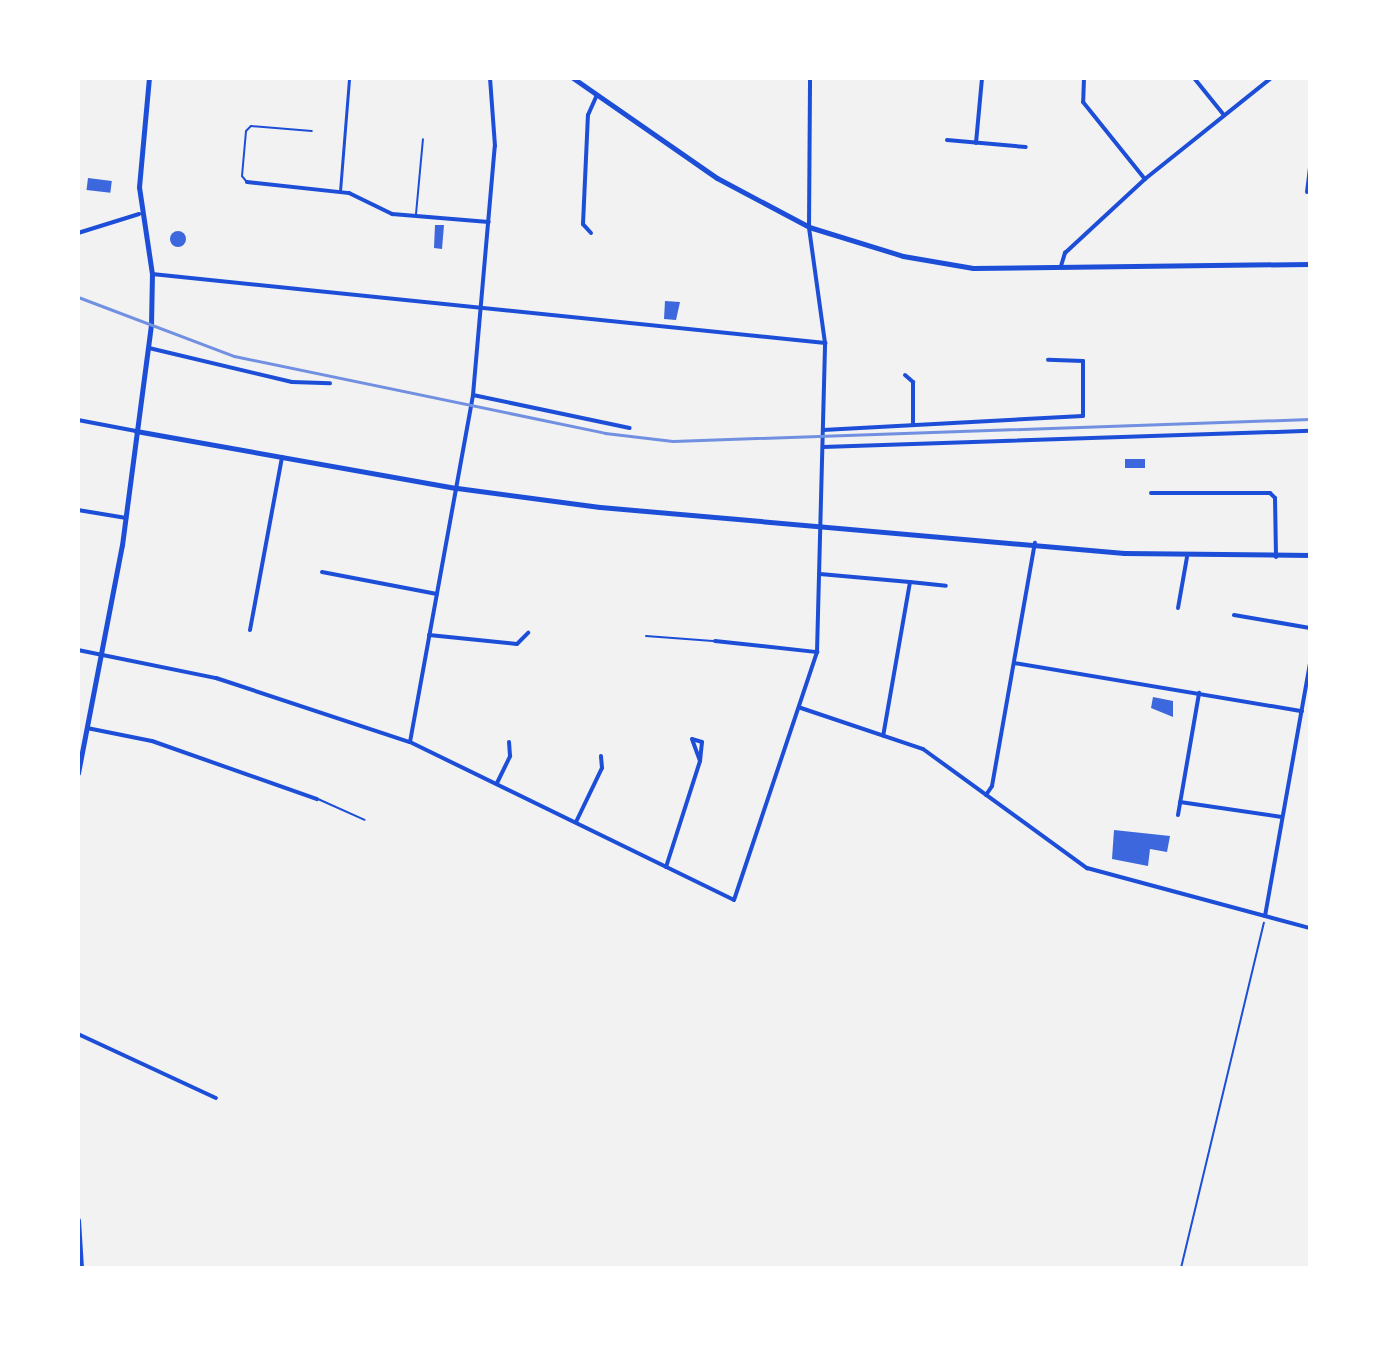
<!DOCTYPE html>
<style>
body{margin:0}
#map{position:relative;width:1388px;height:1346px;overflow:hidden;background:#f2f2f2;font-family:"Archivo Narrow",sans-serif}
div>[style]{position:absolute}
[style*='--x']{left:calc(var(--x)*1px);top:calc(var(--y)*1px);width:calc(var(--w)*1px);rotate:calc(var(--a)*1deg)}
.building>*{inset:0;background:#3d67dc;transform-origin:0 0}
.round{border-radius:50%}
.path>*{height:2px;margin:-1px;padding:0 1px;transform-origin:1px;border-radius:1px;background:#1d4ed8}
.service>*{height:2px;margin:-1px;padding:0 1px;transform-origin:1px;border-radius:1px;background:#1d4ed8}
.pedestrian>*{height:3px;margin:-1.5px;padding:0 1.5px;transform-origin:1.5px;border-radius:1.5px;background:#1d4ed8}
.minor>*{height:4px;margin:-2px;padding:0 2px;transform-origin:2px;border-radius:2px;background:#1d4ed8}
.tertiary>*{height:5px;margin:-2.5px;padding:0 2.5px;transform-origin:2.5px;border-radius:2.5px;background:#1d4ed8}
.rail>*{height:3px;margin:-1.5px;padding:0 1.5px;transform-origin:1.5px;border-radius:1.5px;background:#7290e2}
span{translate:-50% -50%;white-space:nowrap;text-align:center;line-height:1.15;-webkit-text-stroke:8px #fff;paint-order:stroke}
.frame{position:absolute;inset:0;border:80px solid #fff;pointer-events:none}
</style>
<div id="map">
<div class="building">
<i style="left:88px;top:178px;width:24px;height:12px;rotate:7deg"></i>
<i style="clip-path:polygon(435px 225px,444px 225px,442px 249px,434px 248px)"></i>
<i class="round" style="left:170px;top:231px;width:16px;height:16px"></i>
<i style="clip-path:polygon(665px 301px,680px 302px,676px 320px,664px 319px)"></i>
<i style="left:1125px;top:459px;width:20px;height:9px"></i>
<i style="clip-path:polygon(1153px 697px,1173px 701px,1173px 717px,1151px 708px)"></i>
<i style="clip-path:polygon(1114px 830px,1170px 836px,1167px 852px,1150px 849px,1148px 866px,1112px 859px)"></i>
</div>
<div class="path">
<i style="--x:1181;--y:1268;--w:355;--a:-76.5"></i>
</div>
<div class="service">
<i style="--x:246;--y:181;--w:6;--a:-129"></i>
<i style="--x:242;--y:176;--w:45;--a:-84.9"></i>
<i style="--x:246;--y:131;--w:7;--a:-45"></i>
<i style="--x:251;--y:126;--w:61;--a:4.7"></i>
<i style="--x:416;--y:214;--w:75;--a:-84.7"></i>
<i style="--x:646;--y:636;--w:67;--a:4.3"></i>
<i style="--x:318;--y:799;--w:51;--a:24.1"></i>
</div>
<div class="pedestrian">
<i style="--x:340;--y:191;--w:113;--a:-85.4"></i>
</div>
<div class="minor">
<i style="--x:1084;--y:78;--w:24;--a:92"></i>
<i style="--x:1083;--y:102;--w:99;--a:51.2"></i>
<i style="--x:1194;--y:78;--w:46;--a:51.1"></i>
<i style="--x:947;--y:140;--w:79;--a:5.1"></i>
<i style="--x:976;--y:143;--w:65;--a:-84.7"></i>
<i style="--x:247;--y:182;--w:103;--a:6.2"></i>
<i style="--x:349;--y:193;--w:48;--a:26"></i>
<i style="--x:392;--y:214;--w:97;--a:4.7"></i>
<i style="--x:1307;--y:192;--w:25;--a:-83"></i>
<i style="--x:78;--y:233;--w:64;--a:-17.3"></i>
<i style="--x:591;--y:233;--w:12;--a:-132"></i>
<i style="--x:583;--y:224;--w:109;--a:-87.4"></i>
<i style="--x:588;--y:115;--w:20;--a:-66"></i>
<i style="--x:1061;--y:266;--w:14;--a:-73"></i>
<i style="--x:1065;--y:253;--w:109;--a:-42.8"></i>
<i style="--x:1145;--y:179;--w:161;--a:-38.7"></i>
<i style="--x:152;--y:274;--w:677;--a:5.85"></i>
<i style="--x:149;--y:348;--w:147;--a:13.4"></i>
<i style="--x:292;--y:382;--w:38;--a:2"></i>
<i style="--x:905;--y:375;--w:11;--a:41"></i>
<i style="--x:913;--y:382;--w:42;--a:90"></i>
<i style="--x:473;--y:395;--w:160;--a:11.9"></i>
<i style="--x:78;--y:420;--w:59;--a:10.7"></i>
<i style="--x:823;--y:430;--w:260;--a:-3.1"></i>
<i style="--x:1083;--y:416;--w:55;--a:-90"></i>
<i style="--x:1083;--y:361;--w:35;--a:-178"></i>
<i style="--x:823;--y:447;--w:487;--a:-1.9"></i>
<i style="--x:1151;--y:493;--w:119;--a:0"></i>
<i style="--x:1270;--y:493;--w:7;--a:45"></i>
<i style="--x:1275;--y:498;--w:59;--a:89"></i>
<i style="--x:78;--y:510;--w:49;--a:9.5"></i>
<i style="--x:322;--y:572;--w:117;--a:10.8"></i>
<i style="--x:820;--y:574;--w:90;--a:5.1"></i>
<i style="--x:910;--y:582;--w:156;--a:99.9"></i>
<i style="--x:910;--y:582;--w:36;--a:6"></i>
<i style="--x:1178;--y:608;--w:52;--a:-80"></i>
<i style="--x:1234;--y:615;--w:77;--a:9.7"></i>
<i style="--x:250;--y:630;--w:176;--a:-79.5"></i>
<i style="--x:429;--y:635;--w:88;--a:5.8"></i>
<i style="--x:517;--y:644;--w:16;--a:-45"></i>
<i style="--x:715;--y:641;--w:103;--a:6.2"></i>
<i style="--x:78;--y:650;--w:141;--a:11.5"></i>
<i style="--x:216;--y:678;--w:204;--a:18.3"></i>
<i style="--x:410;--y:742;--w:360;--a:26"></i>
<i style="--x:734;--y:900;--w:262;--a:-71.5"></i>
<i style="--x:817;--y:652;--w:309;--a:-88.5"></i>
<i style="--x:825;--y:343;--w:117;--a:-97.9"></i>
<i style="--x:809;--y:227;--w:149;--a:-89.6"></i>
<i style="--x:1014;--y:663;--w:292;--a:9.5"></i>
<i style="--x:801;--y:708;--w:129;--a:18.6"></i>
<i style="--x:923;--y:749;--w:203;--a:36"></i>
<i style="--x:1087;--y:868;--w:231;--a:15.1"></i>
<i style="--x:87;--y:728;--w:66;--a:11.3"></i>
<i style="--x:152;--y:741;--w:175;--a:19.4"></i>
<i style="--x:410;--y:742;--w:353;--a:-79.7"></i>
<i style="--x:473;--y:395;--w:250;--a:-85"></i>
<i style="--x:495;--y:146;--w:68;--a:-94.2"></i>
<i style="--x:497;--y:783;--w:30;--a:-64"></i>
<i style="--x:510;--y:756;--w:14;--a:-94"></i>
<i style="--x:986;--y:795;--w:11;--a:-56"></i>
<i style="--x:992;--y:786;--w:247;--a:-80"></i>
<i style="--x:1180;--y:802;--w:103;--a:8.4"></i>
<i style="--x:1178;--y:815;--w:124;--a:-80.2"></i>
<i style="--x:576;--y:822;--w:60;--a:-64.3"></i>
<i style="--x:602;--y:768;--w:12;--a:-95"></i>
<i style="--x:666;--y:867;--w:111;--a:-72.2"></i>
<i style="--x:700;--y:761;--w:19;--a:-84"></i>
<i style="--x:702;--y:742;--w:10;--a:-163"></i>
<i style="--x:692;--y:739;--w:23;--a:70"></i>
<i style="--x:1265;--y:916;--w:256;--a:-79.9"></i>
<i style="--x:78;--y:1034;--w:152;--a:24.9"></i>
</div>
<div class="tertiary">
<i style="--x:573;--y:78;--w:175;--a:34.8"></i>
<i style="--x:717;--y:178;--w:104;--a:28"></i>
<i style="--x:809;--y:227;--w:98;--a:17.1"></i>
<i style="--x:903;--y:256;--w:71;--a:9.7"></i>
<i style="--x:973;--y:268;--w:337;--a:-0.7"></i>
<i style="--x:136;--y:431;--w:326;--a:10.1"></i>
<i style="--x:457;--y:488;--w:144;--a:7.6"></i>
<i style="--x:600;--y:507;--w:526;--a:5.02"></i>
<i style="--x:1124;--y:553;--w:186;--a:0.6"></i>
<i style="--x:78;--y:773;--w:232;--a:-79.1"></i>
<i style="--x:122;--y:545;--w:222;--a:-82.5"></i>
<i style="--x:151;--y:325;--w:51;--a:-88.9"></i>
<i style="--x:152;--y:274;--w:88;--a:-98.5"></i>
<i style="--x:139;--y:187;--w:109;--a:-84.8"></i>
<i style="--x:78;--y:1220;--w:48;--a:86.4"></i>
</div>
<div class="rail">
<i style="--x:78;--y:297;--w:167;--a:20.7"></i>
<i style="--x:234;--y:356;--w:379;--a:11.7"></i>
<i style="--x:605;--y:433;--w:68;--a:6.7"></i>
<i style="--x:673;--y:441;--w:637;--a:-1.98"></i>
</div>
<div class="frame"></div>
</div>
